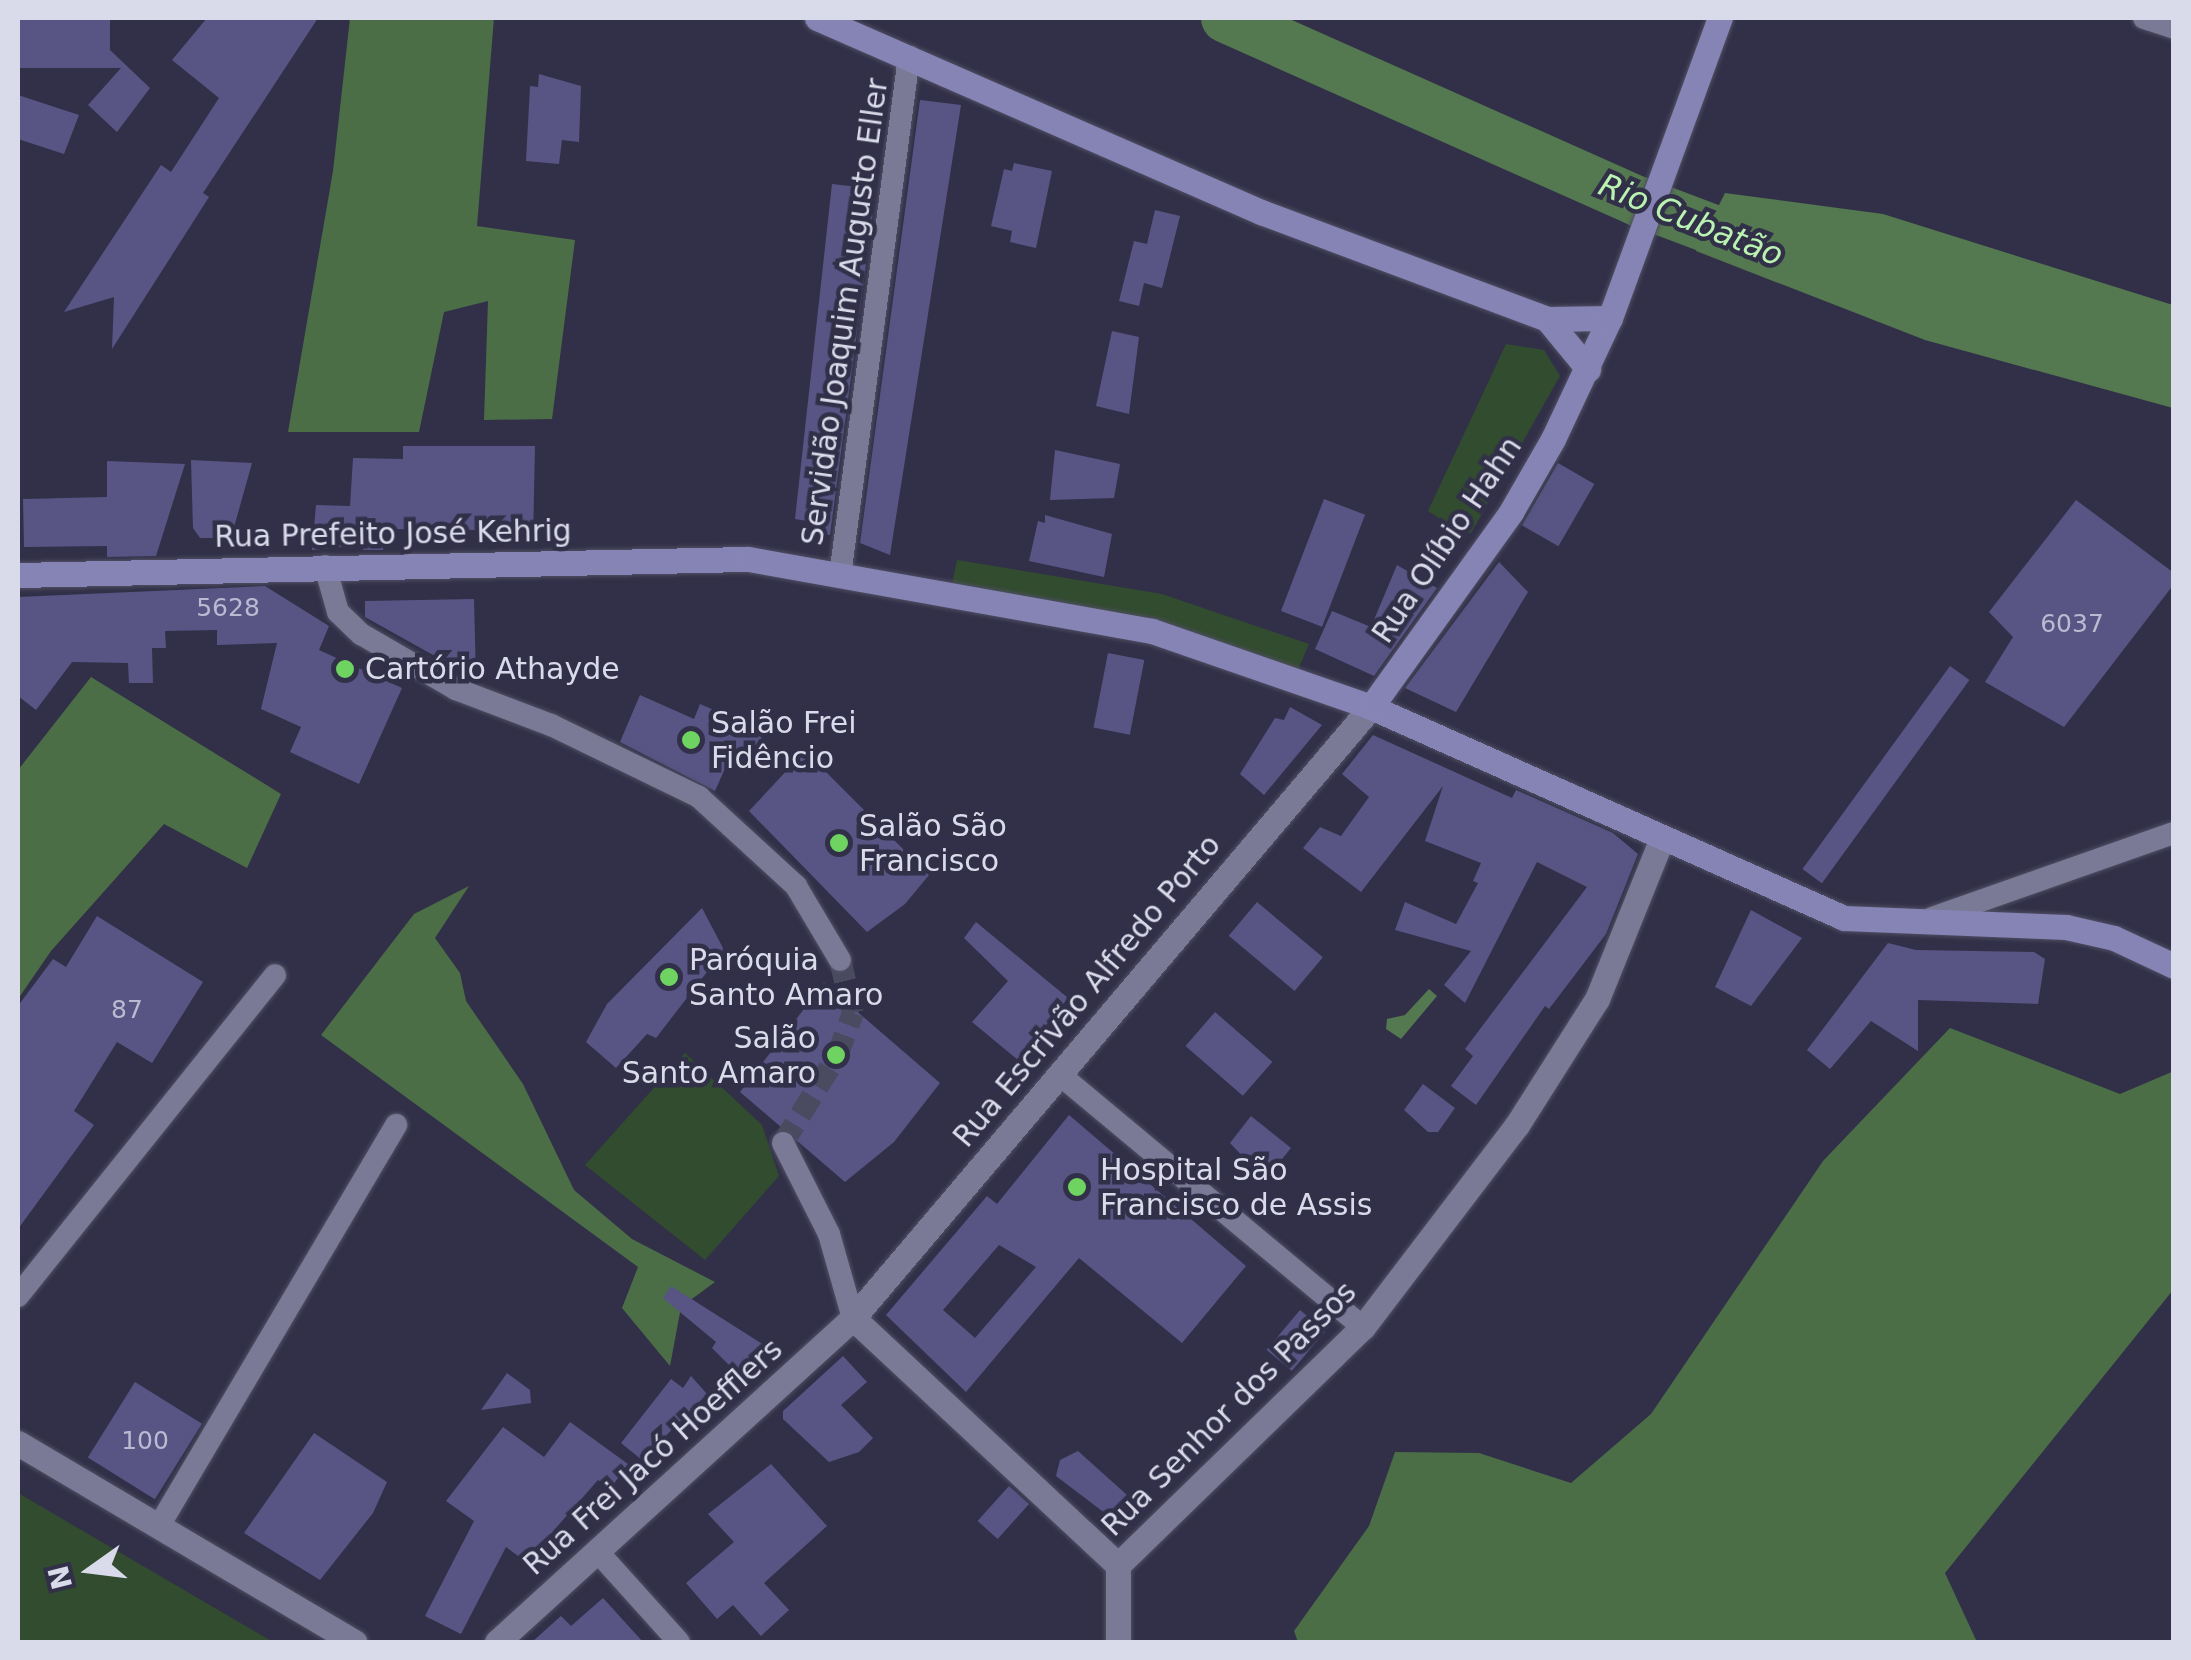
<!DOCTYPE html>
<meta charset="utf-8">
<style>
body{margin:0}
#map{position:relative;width:2191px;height:1660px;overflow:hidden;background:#313048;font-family:"DejaVu Sans",sans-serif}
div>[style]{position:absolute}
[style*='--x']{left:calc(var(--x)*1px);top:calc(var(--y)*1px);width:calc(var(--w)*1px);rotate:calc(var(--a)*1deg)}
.green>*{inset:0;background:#324c2f}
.forest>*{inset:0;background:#4b6e46}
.water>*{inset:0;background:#54784f}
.river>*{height:50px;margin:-25px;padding:0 25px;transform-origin:25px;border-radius:25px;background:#54784f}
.building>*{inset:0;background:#585585;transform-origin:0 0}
.minor-tunnel>*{height:22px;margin-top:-11px;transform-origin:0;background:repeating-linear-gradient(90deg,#4a4a60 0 22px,transparent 0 33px)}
.roads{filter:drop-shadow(0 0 2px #4f4e63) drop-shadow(0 0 2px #4f4e63)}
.minor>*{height:22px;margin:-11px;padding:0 11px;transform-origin:11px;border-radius:11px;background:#7a7a96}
.tertiary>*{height:25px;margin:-12.5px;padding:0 12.5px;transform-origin:12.5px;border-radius:12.5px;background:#7a7a96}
.secondary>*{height:25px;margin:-12.5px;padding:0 12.5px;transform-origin:12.5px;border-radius:12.5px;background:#8684b5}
.dots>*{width:28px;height:28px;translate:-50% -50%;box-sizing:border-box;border:5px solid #313048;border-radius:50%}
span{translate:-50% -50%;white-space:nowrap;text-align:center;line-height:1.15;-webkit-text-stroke:9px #313048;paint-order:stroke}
.number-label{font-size:25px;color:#babad1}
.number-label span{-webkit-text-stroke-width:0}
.street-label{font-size:30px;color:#dadbea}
.poi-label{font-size:30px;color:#dadbea}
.left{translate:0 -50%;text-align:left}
.right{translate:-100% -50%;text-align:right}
.water-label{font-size:32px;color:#baf3b1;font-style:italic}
.frame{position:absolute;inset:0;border:20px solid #dadbea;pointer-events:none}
.north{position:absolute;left:40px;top:1520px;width:100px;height:100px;-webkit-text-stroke:8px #313048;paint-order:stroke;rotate:256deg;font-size:28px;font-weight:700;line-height:40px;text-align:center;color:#dadbea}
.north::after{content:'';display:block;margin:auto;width:35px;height:45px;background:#dadbea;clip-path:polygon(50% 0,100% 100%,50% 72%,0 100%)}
</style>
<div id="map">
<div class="green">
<i style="clip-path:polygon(1506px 344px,1544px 350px,1560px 376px,1471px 533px,1462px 533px,1428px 511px)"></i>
<i style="clip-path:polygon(957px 560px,1162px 594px,1309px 644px,1298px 670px,951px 588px)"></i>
<i style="clip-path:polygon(685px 1053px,762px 1125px,779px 1176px,705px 1260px,585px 1165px)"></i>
<i style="clip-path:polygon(18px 1493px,273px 1642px,18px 1642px)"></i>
</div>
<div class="forest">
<i style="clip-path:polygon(350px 18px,494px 18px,477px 226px,575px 240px,552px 419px,484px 420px,488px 301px,444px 312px,419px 432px,288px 432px,333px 171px)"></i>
<i style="clip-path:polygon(91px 677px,281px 794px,247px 868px,164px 824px,51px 951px,18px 999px,18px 770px)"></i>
<i style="clip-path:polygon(469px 886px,435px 938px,460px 973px,466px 1001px,523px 1084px,574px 1190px,632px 1239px,715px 1282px,681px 1307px,670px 1366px,622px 1308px,638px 1267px,321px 1035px,414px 914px)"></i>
<i style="clip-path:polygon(1950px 1028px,2120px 1094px,2174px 1071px,2173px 1290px,1945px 1573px,1977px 1642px,1298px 1642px,1294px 1631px,1369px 1526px,1395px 1452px,1479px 1453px,1571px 1483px,1651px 1414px,1823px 1161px)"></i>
</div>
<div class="water">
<i style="clip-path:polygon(1725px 193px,1883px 214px,2173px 305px,2173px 408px,1925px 340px,1696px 251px)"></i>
<i style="clip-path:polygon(1429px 989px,1437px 996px,1401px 1039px,1386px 1029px,1387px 1019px,1405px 1015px)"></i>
</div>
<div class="river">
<i style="--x:1226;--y:18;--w:450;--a:24"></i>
<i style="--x:1637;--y:201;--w:144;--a:20.7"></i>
</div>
<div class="building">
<i style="clip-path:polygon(18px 18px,110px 18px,110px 50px,150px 88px,117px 132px,88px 105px,121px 68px,19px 68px)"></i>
<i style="clip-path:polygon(207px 18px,318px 18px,203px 193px,209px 197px,112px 349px,114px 297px,64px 312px,161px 165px,171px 172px,219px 98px,172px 60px)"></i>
<i style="clip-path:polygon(539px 74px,581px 86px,579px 142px,562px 140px,559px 164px,526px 161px,530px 86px,538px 87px)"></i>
<i style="clip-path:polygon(18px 95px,79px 115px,64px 154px,18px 139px)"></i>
<i style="clip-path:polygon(920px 100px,961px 105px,890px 555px,860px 543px)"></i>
<i style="clip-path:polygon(1014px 163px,1052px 171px,1036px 248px,1010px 242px,1012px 231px,991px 226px,1004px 169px,1012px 171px)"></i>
<i style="clip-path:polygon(832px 184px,876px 189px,830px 535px,818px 533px,819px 523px,795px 519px)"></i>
<i style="clip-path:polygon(1155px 210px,1180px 216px,1162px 288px,1144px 283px,1139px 306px,1119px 301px,1134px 241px,1147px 244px)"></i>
<i style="clip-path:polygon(1112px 331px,1139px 337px,1129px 414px,1096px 406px)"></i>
<i style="clip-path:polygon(403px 446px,535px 446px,533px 541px,479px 540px,479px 530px,385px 529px,383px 550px,363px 550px,363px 545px,312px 550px,316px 505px,350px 506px,353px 458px,403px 459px)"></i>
<i style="clip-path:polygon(1055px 450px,1120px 464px,1114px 498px,1050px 500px)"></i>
<i style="clip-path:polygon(191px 460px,252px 463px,231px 538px,200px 538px,193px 528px)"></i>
<i style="clip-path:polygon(107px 461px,185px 464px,156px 556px,107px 557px,107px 546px,24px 547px,23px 499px,107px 497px)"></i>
<i style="left:1558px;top:463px;width:42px;height:72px;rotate:30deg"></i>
<i style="left:1324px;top:499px;width:44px;height:120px;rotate:21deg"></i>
<i style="clip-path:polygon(2076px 500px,2174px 573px,2174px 584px,2064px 727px,1985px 682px,2013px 637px,1989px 612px)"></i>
<i style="clip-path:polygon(1045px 515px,1112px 534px,1104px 577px,1029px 561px,1038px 521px,1045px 523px)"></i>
<i style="clip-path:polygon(1499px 562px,1528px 592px,1456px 712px,1405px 688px)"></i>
<i style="clip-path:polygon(1397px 565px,1437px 588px,1374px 676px,1315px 649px,1332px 611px,1371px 627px)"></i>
<i style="clip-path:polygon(265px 586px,329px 626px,319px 650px,402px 688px,359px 784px,290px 752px,301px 727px,261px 709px,277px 643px,217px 645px,217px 630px,165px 631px,166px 648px,152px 648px,153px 683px,129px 683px,128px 663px,72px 662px,36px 710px,18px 696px,18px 597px)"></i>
<i style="clip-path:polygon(474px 599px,476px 679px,365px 617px,365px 601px)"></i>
<i style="left:1108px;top:653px;width:37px;height:76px;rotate:11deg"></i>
<i style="left:1950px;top:666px;width:24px;height:251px;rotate:36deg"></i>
<i style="clip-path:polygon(640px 695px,694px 719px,700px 704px,764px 732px,746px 773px,727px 764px,715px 791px,620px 742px)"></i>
<i style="clip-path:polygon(1290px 707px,1322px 725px,1264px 795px,1240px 774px,1275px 718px,1284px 720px)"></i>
<i style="clip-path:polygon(1373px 735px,1512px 798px,1516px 790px,1613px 833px,1638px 854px,1606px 934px,1549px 1009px,1545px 1006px,1476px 1105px,1451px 1086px,1473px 1056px,1465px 1049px,1587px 887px,1537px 862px,1465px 1003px,1444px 985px,1471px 951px,1395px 930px,1405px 902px,1456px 924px,1478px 883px,1473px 881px,1481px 863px,1425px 841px,1443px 786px,1361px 892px,1303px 848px,1320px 827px,1341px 836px,1369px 797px,1342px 774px)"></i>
<i style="clip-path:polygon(805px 751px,929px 875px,905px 904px,867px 932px,749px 811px)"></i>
<i style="left:1257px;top:902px;width:86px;height:44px;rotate:40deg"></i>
<i style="clip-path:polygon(702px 908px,724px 950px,656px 1038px,647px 1034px,616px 1068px,586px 1042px,607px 1004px)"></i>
<i style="clip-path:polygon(1751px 910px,1802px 938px,1751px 1006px,1715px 987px)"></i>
<i style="clip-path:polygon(97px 916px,203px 982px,152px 1063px,117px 1042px,74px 1111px,94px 1125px,18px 1229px,18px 1006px,53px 959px,66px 967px)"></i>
<i style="clip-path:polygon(976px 922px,1068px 998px,1018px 1060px,972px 1022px,1008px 981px,964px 938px)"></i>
<i style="clip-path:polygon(1888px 943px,1916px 950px,2034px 952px,2045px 959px,2038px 1004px,1918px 1000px,1918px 1051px,1871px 1021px,1830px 1069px,1807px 1050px)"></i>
<i style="clip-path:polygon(824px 983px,940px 1083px,894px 1142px,845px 1182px,740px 1092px)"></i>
<i style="left:1215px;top:1012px;width:76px;height:45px;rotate:41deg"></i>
<i style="clip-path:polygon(1423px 1084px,1455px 1108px,1438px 1132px,1428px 1132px,1404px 1110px)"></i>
<i style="clip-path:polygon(evenodd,1069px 1115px,1246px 1266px,1182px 1343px,1079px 1258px,966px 1392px,886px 1315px,987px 1196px,997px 1204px,1069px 1115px,999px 1245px,1036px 1267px,975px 1338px,943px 1310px,999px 1245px)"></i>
<i style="clip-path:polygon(1251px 1116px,1291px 1148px,1265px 1180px,1230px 1143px)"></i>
<i style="clip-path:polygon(671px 1286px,764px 1345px,740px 1376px,712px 1348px,716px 1342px,663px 1298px)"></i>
<i style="left:1300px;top:1310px;width:33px;height:52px;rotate:40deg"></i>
<i style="clip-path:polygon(843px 1356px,867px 1382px,841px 1405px,873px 1438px,859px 1452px,829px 1462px,783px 1419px,783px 1411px)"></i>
<i style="clip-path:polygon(507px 1373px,530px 1390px,531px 1403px,481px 1410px)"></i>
<i style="clip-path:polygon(691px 1376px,707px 1394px,642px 1460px,621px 1443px,671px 1379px,683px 1388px)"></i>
<i style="left:135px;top:1382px;width:79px;height:89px;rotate:32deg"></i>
<i style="clip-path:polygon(570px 1422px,628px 1464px,610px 1489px,598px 1480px,526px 1562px,506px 1547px,461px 1634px,425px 1616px,474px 1521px,446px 1501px,503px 1427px,544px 1457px)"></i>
<i style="clip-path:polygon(314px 1433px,387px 1482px,373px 1513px,320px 1580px,244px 1533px)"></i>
<i style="clip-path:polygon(1078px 1451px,1127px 1495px,1110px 1517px,1056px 1476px,1060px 1460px)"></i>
<i style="clip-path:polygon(771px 1464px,827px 1526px,764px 1583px,789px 1610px,761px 1636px,733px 1605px,717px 1619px,686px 1583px,734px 1542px,708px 1514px)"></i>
<i style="left:1009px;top:1486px;width:27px;height:47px;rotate:42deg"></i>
<i style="clip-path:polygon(603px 1598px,643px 1642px,532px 1642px,561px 1616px,571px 1626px)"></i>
</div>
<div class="minor-tunnel">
<i style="--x:783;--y:1143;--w:102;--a:-58.2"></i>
<i style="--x:837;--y:1056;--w:46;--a:-69.6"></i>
<i style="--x:853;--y:1013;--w:55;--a:-103.8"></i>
</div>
<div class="roads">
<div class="minor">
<i style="--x:2144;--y:18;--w:32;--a:18"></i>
<i style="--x:325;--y:566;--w:48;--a:74.2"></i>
<i style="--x:338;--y:612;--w:32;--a:44"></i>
<i style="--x:361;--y:634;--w:110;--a:30.1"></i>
<i style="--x:456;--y:689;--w:102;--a:20.8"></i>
<i style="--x:551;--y:725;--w:165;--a:25.9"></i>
<i style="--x:699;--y:797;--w:132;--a:42.5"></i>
<i style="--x:796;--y:886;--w:86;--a:59.3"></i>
<i style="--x:840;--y:576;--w:524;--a:-82.43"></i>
<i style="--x:1932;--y:918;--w:256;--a:-19.4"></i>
<i style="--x:1059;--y:1074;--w:396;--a:39.8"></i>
<i style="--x:783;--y:1143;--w:102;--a:63.2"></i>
<i style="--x:829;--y:1234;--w:87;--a:74.1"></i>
<i style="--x:18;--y:1296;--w:411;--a:-51.3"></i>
<i style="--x:159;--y:1526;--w:466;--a:-59.4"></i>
<i style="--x:597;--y:1551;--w:122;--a:48"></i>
</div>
<div class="tertiary">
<i style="--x:853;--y:1318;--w:362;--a:43"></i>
<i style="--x:18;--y:1443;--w:391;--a:30.6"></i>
<i style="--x:1118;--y:1565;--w:342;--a:-44.2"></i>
<i style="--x:1363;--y:1327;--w:254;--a:-52.7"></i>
<i style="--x:1517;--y:1125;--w:149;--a:-57.6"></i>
<i style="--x:1597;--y:999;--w:174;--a:-68"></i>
<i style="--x:1118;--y:1565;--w:77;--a:90"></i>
<i style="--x:497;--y:1642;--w:481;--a:-42.3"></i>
<i style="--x:853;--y:1318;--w:801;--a:-49.71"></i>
</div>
<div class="secondary">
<i style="--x:817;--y:18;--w:485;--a:23.6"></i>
<i style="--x:1261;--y:212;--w:305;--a:20.5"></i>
<i style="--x:1547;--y:319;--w:63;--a:-0.9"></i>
<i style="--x:1547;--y:319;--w:65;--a:50.6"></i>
<i style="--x:18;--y:575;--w:730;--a:-1.26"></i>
<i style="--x:748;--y:559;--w:410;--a:10.1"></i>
<i style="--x:1152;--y:631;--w:232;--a:19.1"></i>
<i style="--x:1371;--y:707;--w:518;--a:24.04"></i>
<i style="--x:1844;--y:918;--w:222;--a:2.3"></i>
<i style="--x:2066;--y:927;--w:49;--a:12.9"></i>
<i style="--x:2114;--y:938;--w:66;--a:25"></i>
<i style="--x:1371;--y:707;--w:240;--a:-54.3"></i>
<i style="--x:1511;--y:512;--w:84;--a:-60.1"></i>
<i style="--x:1553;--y:439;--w:134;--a:-64.8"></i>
<i style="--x:1610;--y:318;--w:320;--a:-69.9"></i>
</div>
</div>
<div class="dots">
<i style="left:345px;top:669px;background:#6ed360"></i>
<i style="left:691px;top:740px;background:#6ed360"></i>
<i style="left:839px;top:843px;background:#6ed360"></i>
<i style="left:669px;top:977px;background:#6ed360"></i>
<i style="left:836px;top:1055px;background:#6ed360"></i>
<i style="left:1077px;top:1187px;background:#6ed360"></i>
</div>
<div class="number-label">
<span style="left:228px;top:608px">5628</span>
<span style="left:2072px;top:624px">6037</span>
<span style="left:127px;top:1010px">87</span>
<span style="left:145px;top:1441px">100</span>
</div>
<div class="street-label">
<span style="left:845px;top:312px;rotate:-82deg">Servidão Joaquim Augusto Eller</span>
<span style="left:393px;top:534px;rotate:-1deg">Rua Prefeito José Kehrig</span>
<span style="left:1447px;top:540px;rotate:-56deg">Rua Olíbio Hahn</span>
<span style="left:1087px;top:991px;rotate:-50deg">Rua Escrivão Alfredo Porto</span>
<span style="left:1229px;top:1409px;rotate:-45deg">Rua Senhor dos Passos</span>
<span style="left:653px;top:1457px;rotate:-42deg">Rua Frei Jacó Hoefflers</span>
</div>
<div class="poi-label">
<span class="left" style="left:365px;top:669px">Cartório Athayde</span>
<span class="left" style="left:711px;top:740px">Salão Frei<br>Fidêncio</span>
<span class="left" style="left:859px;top:843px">Salão São<br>Francisco</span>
<span class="left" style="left:689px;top:977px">Paróquia<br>Santo Amaro</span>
<span class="right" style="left:816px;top:1055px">Salão<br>Santo Amaro</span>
<span class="left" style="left:1100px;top:1187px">Hospital São<br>Francisco de Assis</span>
</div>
<div class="water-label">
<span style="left:1691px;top:220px;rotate:22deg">Rio Cubatão</span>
</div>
<div class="frame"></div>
<div class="north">N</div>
</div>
